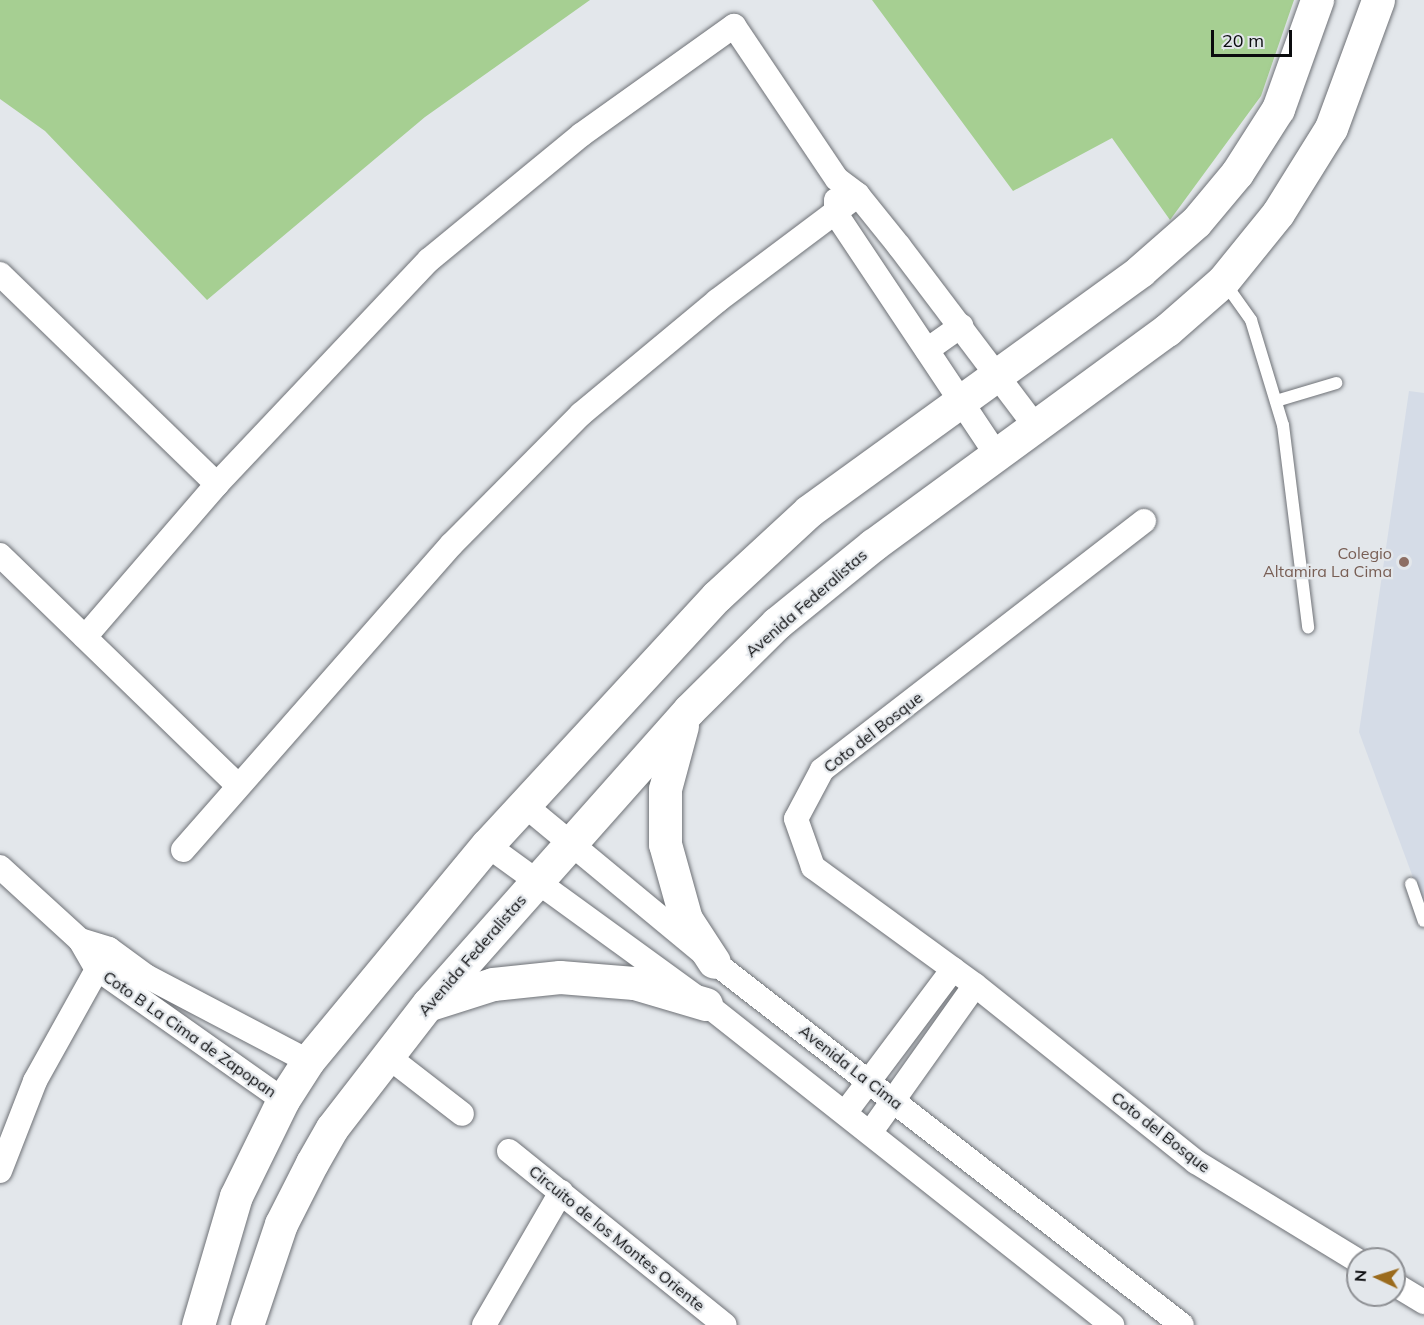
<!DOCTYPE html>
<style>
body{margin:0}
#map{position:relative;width:1424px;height:1325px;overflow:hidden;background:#e3e7eb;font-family:Mulish,sans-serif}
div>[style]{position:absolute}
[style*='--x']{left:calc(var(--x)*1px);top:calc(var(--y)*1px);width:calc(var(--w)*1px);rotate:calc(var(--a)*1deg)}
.built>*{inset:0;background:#d5dce7}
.green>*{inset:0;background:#a6cf92}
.roads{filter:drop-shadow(0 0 2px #6e7176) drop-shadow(0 0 2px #6e7176)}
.lane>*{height:12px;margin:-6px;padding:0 6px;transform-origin:6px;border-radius:6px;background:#fff}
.street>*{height:24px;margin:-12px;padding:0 12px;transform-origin:12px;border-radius:12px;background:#fff}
.secondary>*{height:33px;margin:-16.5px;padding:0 16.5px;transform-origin:16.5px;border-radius:16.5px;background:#fff}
.dots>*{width:16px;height:16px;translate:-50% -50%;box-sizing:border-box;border:3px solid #e3e7eb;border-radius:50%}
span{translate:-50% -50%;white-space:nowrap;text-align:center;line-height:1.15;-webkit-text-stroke:4.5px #e3e7eb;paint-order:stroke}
.education-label{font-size:16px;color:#785e54}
.right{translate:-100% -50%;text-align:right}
.street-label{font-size:16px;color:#0b0c0e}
.north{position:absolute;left:1346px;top:1247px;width:60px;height:60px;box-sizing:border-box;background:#e3e7eb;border:2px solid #8d8f93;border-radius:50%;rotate:274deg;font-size:16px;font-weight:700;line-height:24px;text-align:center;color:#0b0c0e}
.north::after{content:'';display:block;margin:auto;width:21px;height:27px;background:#9b6b1d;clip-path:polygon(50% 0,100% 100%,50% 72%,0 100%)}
.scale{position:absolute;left:1211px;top:30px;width:81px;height:27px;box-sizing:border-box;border:3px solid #0b0c0e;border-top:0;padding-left:8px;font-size:18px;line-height:21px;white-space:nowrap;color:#0b0c0e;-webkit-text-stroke:4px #e3e7eb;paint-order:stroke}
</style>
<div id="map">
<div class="built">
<i style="clip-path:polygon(1409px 391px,1424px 393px,1424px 907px,1359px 732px)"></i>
</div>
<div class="green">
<i style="clip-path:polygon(0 0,590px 0,425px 117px,207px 300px,45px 131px,0 99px)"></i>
<i style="clip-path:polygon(872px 0,1294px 0,1261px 96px,1170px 220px,1112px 138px,1013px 191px)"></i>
</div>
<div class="roads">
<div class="lane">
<i style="--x:1224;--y:282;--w:47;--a:54.6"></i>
<i style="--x:1251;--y:320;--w:110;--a:73.1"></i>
<i style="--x:1283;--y:425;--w:204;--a:82.9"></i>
<i style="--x:1276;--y:401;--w:63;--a:-16.7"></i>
<i style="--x:1411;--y:884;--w:39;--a:71"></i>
</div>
<div class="street">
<i style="--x:836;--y:200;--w:14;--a:90"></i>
<i style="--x:836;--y:214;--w:290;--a:56.3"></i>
<i style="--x:0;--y:274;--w:302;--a:44.1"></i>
<i style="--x:927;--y:350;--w:42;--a:-35.2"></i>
<i style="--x:1144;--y:521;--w:407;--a:142.3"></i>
<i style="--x:822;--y:770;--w:55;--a:118"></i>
<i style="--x:796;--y:819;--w:51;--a:70.5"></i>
<i style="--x:813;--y:867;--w:200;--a:36.1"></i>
<i style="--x:975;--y:985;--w:283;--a:38.7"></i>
<i style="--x:1196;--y:1162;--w:190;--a:31.4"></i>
<i style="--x:0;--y:555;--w:330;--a:44.1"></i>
<i style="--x:85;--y:637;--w:202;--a:-49.2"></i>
<i style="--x:217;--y:484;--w:308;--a:-46.6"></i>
<i style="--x:429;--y:260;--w:197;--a:-39.4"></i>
<i style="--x:581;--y:135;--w:188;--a:-35.5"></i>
<i style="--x:734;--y:26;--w:184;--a:56.1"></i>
<i style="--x:837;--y:179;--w:26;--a:37"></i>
<i style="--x:858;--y:195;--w:65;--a:51.2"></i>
<i style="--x:899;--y:246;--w:226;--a:52.9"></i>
<i style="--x:523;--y:804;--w:248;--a:39.6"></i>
<i style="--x:714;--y:962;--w:592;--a:37.8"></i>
<i style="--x:487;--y:845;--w:271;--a:36"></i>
<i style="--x:706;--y:1004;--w:518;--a:38.33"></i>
<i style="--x:183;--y:850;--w:407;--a:-48.7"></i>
<i style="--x:452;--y:544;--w:183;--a:-45.2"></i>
<i style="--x:581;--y:414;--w:177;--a:-39.7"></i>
<i style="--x:717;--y:301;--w:176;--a:-36.9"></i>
<i style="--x:0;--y:867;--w:108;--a:42.4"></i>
<i style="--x:80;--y:940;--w:32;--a:60"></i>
<i style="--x:96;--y:968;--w:229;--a:35.2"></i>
<i style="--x:80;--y:940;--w:30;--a:17"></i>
<i style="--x:109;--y:949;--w:46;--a:36.1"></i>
<i style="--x:146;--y:976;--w:183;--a:27.7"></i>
<i style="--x:386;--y:1055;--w:96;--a:37.8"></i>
<i style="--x:845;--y:1113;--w:180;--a:-53.1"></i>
<i style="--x:870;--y:1133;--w:181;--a:-54.6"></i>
<i style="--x:509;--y:1151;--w:277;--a:38.9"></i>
<i style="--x:0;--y:1171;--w:97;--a:-68.7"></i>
<i style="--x:35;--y:1081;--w:144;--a:-60.9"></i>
<i style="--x:1394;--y:1284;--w:35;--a:31"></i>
<i style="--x:484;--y:1325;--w:154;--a:-59.9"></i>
</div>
<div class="secondary">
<i style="--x:682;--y:726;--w:65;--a:105.1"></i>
<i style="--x:665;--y:789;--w:55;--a:90"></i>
<i style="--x:665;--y:844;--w:78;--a:74.4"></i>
<i style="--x:686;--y:919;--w:51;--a:56.9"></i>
<i style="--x:430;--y:1004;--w:66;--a:-17.6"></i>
<i style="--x:493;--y:984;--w:67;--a:-6"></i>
<i style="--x:560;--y:977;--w:74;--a:4.6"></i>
<i style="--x:634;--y:983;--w:75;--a:16.3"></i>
<i style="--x:198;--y:1325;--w:134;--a:-73.6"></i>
<i style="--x:236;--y:1196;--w:107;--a:-63.9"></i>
<i style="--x:283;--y:1100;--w:46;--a:-57.3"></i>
<i style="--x:308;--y:1061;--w:281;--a:-50.4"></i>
<i style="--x:487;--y:845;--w:339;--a:-47.3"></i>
<i style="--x:717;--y:596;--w:125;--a:-42.7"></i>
<i style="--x:809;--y:511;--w:409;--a:-35.9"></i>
<i style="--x:1140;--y:271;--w:74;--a:-41.2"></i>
<i style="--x:1196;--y:222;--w:64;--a:-50.1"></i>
<i style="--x:1237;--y:173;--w:76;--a:-57.4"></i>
<i style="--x:1278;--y:109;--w:116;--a:-70.3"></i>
<i style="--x:247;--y:1325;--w:107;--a:-71.4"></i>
<i style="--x:281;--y:1224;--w:68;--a:-63.1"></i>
<i style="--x:312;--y:1163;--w:40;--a:-60.3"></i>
<i style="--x:332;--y:1128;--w:157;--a:-52.3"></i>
<i style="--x:428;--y:1004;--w:393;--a:-48.4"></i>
<i style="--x:689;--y:710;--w:124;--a:-44.7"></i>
<i style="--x:777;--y:623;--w:124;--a:-39.1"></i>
<i style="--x:873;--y:545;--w:364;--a:-36.2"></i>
<i style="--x:1167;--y:330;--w:74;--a:-41.2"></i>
<i style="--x:1223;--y:281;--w:87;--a:-51"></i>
<i style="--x:1278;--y:213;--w:100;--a:-58.1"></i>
<i style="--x:1331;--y:128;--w:136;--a:-69.8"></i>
</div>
</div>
<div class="dots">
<i style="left:1404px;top:562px;background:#8d6e63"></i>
</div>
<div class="education-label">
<span class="right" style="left:1392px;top:562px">Colegio<br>Altamira La Cima</span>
</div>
<div class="street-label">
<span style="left:806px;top:603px;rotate:-41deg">Avenida Federalistas</span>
<span style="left:873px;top:732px;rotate:-38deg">Coto del Bosque</span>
<span style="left:472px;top:955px;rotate:-49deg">Avenida Federalistas</span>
<span style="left:190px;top:1034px;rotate:35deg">Coto B La Cima de Zapopan</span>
<span style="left:851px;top:1067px;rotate:38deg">Avenida La Cima</span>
<span style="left:1161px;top:1132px;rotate:38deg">Coto del Bosque</span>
<span style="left:617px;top:1238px;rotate:39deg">Circuito de los Montes Oriente</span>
</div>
<div class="north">N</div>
<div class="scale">20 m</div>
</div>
